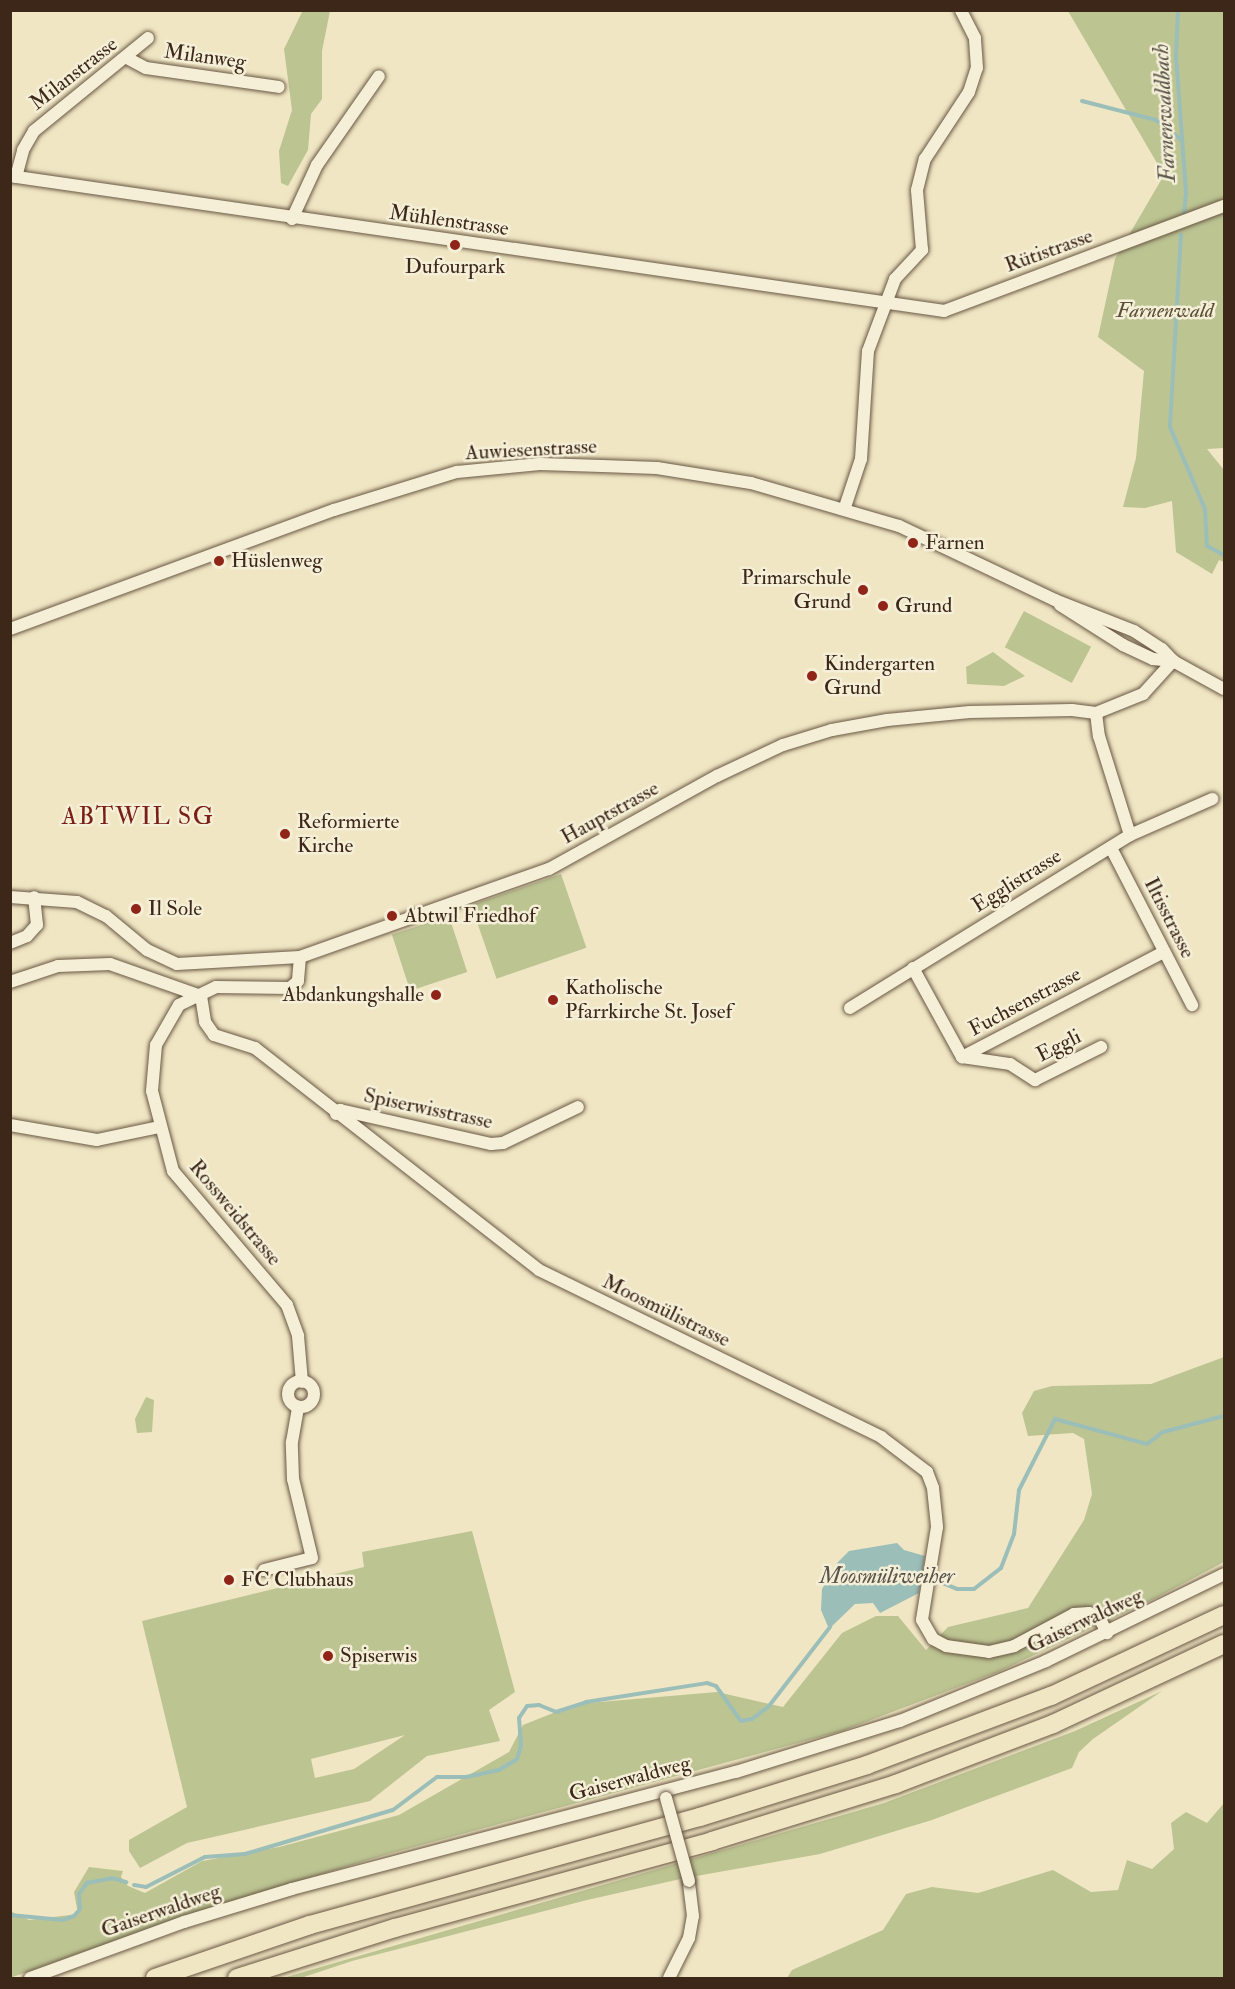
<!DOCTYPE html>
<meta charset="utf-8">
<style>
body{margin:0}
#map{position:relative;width:1235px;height:1989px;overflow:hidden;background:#f0e6c3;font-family:"IM FELL Double Pica",serif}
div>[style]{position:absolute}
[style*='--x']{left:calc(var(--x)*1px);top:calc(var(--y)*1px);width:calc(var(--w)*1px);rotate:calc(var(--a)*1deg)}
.green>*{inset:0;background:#bcc492;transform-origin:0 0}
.water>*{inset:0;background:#9bbeb9}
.stream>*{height:4px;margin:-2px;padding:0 2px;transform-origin:2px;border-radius:2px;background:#9bbeb9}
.roads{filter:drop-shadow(0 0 2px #695744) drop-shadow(0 0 2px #695744)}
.minor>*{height:12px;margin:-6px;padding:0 6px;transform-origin:6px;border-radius:6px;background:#f5efd8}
.minor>.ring{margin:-6px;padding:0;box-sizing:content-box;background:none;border:12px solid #f5efd8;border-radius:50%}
.highway>*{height:18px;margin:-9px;padding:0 9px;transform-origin:9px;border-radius:9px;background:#f0e6c3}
.bridges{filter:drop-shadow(0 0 2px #695744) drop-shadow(0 0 2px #695744)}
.minor-bridge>*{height:12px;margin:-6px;padding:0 6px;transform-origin:6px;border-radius:6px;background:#f5efd8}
.dots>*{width:16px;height:16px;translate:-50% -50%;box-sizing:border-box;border:3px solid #f5efd8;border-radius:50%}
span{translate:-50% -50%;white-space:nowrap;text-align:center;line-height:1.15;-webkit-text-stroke:5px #f5efd8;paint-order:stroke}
.street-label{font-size:21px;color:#3c2719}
.poi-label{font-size:21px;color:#3c2719}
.left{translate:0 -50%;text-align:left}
.right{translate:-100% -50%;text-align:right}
.park-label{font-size:21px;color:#5c4e37;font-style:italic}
.water-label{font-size:22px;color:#585449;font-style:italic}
.quarter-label{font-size:24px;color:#7a1f14;letter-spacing:1.5px}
.frame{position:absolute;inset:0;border:12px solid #3c2719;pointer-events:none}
</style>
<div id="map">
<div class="green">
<i style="clip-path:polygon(303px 10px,330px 11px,322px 51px,322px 99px,311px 114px,308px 150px,288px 186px,281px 183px,279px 151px,292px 110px,284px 49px)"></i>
<i style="clip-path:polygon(1068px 11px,1224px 11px,1224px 448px,1207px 449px,1224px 470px,1224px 562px,1219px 560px,1212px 574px,1176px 552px,1172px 501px,1145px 508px,1123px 507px,1136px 458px,1144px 371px,1098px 337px,1115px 259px,1164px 175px)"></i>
<i style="left:1024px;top:611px;width:76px;height:41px;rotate:28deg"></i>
<i style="clip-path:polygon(993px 652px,1025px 676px,1004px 686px,967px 684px,966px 667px)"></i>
<i style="left:561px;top:874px;width:78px;height:95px;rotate:71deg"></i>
<i style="left:449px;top:916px;width:59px;height:60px;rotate:72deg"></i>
<i style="clip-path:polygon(1224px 1357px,1224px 1562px,1156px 1598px,998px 1672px,842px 1731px,385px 1855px,196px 1912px,10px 1978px,10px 1911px,29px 1920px,78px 1914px,74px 1892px,89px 1867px,123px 1871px,121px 1877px,128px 1886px,145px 1893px,202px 1861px,279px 1847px,399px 1815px,509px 1752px,523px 1725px,576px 1704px,717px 1692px,783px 1707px,842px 1633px,876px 1616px,898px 1616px,926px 1650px,948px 1627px,1028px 1608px,1084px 1520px,1092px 1494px,1084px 1439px,1073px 1433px,1028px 1436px,1022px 1413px,1034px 1391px,1052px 1386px,1151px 1384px)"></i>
<i style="clip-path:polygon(146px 1397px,154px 1400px,152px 1432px,137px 1433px,135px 1419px)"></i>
<i style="clip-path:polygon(evenodd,472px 1531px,515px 1692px,489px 1710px,500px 1741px,427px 1756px,370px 1801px,187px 1843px,140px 1868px,129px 1851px,129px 1840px,187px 1807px,142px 1621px,364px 1567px,362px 1552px,472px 1531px,405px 1735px,354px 1769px,315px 1778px,311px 1759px,405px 1735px)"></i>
<i style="clip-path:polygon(1162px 1691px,1093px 1739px,1079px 1752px,1072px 1768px,932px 1820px,820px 1854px,685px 1878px,587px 1900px,352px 1961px,301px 1978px,283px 1978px,884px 1803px,1075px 1731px)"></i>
<i style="clip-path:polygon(1224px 1803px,1224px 1978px,787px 1978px,792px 1970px,883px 1930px,906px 1894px,932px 1887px,978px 1893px,1053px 1870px,1091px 1892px,1118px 1890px,1127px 1860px,1152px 1869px,1174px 1849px,1171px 1823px,1186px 1812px,1207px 1823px)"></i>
</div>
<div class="water">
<i style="clip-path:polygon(897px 1543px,904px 1550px,925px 1556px,919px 1593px,880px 1613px,873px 1603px,855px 1604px,829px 1629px,821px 1610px,822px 1589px,838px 1562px,849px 1551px)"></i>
</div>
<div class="stream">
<i style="--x:1178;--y:10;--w:46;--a:92.5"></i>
<i style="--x:1176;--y:56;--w:137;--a:85.8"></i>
<i style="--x:1186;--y:193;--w:21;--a:95"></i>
<i style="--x:1082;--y:101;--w:76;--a:14.4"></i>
<i style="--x:1156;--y:120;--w:33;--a:38"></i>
<i style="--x:1181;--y:235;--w:192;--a:93.3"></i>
<i style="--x:1170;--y:427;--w:89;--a:66.9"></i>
<i style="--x:1205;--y:509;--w:37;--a:87"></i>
<i style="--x:1207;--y:546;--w:19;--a:28"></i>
<i style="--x:930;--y:1578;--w:29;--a:22"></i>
<i style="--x:957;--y:1589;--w:17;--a:0"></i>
<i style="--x:974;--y:1589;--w:34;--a:-38"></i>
<i style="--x:1001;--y:1568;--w:36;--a:-69"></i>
<i style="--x:1014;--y:1534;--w:44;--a:-83.5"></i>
<i style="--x:1019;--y:1490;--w:80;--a:-63.1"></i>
<i style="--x:1055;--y:1419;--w:95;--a:15.2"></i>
<i style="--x:1147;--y:1444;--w:20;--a:-37"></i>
<i style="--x:1163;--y:1432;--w:63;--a:-14.7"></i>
<i style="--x:134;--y:1885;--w:12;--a:9"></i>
<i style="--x:146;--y:1887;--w:66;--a:-27"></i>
<i style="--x:205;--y:1857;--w:40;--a:-4.3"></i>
<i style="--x:245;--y:1854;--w:154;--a:-16.6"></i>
<i style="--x:393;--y:1810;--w:55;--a:-36.9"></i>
<i style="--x:437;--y:1777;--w:29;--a:0"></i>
<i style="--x:466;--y:1777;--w:34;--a:-12"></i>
<i style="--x:499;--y:1770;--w:21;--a:-31"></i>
<i style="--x:517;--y:1759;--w:14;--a:-73"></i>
<i style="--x:521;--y:1746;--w:28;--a:-94"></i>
<i style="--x:519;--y:1718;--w:14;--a:-56"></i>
<i style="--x:527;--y:1706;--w:12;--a:-5"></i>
<i style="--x:539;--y:1705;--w:18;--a:22"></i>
<i style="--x:556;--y:1712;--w:32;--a:-18"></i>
<i style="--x:586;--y:1702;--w:122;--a:-8.9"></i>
<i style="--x:707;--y:1683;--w:9;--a:18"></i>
<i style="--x:716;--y:1686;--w:43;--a:54.5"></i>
<i style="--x:741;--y:1721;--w:11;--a:-10"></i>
<i style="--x:752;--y:1719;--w:21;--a:-37"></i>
<i style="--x:769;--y:1706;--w:100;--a:-52.3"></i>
<i style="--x:10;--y:1915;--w:53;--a:5.4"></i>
<i style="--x:63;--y:1920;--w:12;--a:-20"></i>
<i style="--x:74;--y:1916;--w:9;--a:-49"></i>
<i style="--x:80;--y:1909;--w:15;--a:-94"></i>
<i style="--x:79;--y:1894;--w:14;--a:-54"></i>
<i style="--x:87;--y:1883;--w:25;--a:-11"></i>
<i style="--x:112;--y:1878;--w:15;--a:16"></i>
</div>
<div class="roads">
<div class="minor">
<i style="--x:127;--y:58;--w:21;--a:28"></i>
<i style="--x:146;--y:68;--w:134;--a:8.1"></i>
<i style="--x:10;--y:176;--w:944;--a:8.22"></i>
<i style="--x:944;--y:311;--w:299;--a:-20.6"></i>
<i style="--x:16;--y:177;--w:28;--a:-75"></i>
<i style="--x:23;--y:150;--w:22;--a:-60"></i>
<i style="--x:34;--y:131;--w:147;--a:-39.2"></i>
<i style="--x:292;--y:219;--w:60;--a:-65.2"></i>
<i style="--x:317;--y:165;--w:108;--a:-55.1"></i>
<i style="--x:845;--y:507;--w:51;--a:-71.6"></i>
<i style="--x:861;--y:459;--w:108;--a:-86.3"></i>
<i style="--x:868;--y:351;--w:77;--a:-69.4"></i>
<i style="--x:895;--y:279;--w:40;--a:-47"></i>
<i style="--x:922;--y:250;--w:60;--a:-94.8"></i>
<i style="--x:917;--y:190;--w:32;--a:-76"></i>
<i style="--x:925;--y:159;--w:80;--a:-56.7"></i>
<i style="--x:969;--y:92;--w:25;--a:-72"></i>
<i style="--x:977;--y:68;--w:30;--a:-94"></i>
<i style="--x:975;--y:38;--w:31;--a:-117"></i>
<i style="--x:1060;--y:605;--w:75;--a:32.4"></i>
<i style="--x:1123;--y:645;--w:33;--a:25"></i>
<i style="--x:1153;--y:659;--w:20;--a:6"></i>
<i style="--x:10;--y:629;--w:345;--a:-20.2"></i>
<i style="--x:334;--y:510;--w:129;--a:-17.2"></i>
<i style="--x:457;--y:472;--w:83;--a:-5.5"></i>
<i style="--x:540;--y:464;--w:62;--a:1.8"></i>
<i style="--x:602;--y:466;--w:55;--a:2.1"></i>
<i style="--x:657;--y:468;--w:95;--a:9.1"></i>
<i style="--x:751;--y:483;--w:154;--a:16.2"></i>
<i style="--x:899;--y:526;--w:173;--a:25.4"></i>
<i style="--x:1055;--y:600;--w:85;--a:21.4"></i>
<i style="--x:1134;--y:631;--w:33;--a:33"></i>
<i style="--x:1162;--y:649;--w:16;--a:47"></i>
<i style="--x:1173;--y:661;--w:58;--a:28.8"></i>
<i style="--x:1096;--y:713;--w:23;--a:83"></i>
<i style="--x:1099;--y:736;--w:104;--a:72.6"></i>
<i style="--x:1111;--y:848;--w:177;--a:62.7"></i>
<i style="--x:10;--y:897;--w:67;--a:4.3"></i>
<i style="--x:77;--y:902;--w:32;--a:26"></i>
<i style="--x:106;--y:916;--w:53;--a:39.7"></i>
<i style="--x:147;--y:950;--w:33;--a:25"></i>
<i style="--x:177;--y:964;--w:123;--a:-3.3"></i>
<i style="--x:300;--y:957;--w:264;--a:-19.5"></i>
<i style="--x:549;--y:869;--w:192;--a:-29"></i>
<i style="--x:717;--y:776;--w:73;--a:-25.2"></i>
<i style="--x:783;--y:745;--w:51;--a:-17"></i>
<i style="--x:832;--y:730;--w:56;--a:-10.3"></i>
<i style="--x:887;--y:720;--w:83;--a:-5.5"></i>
<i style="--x:970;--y:712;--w:102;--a:-1.1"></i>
<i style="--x:1072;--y:710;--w:24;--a:7"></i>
<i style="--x:1096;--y:713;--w:51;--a:-22"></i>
<i style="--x:1143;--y:694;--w:45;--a:-47.7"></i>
<i style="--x:10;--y:943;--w:18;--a:-22"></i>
<i style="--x:27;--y:936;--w:15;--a:-48"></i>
<i style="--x:37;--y:925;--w:28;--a:-96"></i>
<i style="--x:300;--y:957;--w:24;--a:95"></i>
<i style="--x:298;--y:981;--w:11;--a:139"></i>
<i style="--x:290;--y:988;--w:74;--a:-179.2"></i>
<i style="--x:216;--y:987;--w:41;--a:154.1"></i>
<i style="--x:179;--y:1005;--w:46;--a:119.9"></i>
<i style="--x:156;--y:1045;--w:46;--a:95"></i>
<i style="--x:152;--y:1091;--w:83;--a:75.3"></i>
<i style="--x:173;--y:1171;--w:176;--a:49.6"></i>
<i style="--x:287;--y:1305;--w:33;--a:70"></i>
<i style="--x:298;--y:1336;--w:46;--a:85"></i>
<i style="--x:913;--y:968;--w:102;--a:61.2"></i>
<i style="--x:10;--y:982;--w:51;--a:-18.4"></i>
<i style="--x:58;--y:966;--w:52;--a:-2.2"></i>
<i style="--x:110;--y:964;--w:96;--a:19.4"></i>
<i style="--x:201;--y:996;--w:26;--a:81"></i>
<i style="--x:205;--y:1022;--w:16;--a:55"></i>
<i style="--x:214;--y:1035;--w:43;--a:17.6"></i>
<i style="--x:255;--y:1048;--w:360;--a:38"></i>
<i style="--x:539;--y:1270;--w:381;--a:26"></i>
<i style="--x:881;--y:1437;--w:58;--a:37.3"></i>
<i style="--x:927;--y:1472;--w:17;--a:69"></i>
<i style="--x:933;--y:1488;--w:39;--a:84"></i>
<i style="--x:937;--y:1527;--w:94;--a:99.2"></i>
<i style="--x:922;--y:1620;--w:22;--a:60"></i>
<i style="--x:933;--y:1639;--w:15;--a:28"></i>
<i style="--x:946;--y:1646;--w:43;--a:7.9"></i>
<i style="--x:989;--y:1652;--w:26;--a:-13"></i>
<i style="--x:1014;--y:1646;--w:68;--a:-28.1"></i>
<i style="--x:1074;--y:1614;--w:15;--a:-4"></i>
<i style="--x:1089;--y:1613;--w:13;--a:29"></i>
<i style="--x:1100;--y:1619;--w:16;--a:63"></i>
<i style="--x:850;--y:1008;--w:329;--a:-31.7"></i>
<i style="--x:1130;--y:835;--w:90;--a:-23.7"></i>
<i style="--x:962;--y:1057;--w:228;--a:-27.5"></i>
<i style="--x:962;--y:1057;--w:49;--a:8.3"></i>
<i style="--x:1010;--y:1064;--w:30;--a:33"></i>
<i style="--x:1035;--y:1080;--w:74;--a:-26.6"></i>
<i style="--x:336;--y:1114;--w:6;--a:-45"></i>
<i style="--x:340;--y:1110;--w:155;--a:12.7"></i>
<i style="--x:491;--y:1144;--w:12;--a:-5"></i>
<i style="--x:503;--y:1143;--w:83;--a:-25.6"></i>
<i style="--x:10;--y:1125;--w:88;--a:9.8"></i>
<i style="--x:97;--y:1140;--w:63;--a:-11.8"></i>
<i class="ring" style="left:288px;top:1381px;width:14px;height:14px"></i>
<i style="--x:264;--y:1570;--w:49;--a:-14"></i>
<i style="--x:312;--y:1558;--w:81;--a:-103.5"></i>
<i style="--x:293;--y:1479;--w:37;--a:-92"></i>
<i style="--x:292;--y:1442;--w:36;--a:-80"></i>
<i style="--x:30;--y:1978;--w:164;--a:-20"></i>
<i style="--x:184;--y:1922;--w:113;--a:-17"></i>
<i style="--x:292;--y:1889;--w:459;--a:-14.8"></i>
<i style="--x:736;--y:1772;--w:172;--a:-17.3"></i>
<i style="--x:900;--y:1721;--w:158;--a:-22.3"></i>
<i style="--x:1046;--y:1661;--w:198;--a:-26"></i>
<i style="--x:669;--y:1978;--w:45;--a:-63.4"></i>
<i style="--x:689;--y:1938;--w:22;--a:-80"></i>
<i style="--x:693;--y:1916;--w:35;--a:-97"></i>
</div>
<div class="highway">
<i style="--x:155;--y:1978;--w:164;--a:-18.9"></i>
<i style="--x:310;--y:1925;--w:405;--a:-15.5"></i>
<i style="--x:700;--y:1817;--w:175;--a:-17.3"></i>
<i style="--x:867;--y:1765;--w:197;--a:-20.6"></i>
<i style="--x:1051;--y:1696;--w:191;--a:-25.1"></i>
<i style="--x:237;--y:1978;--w:166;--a:-17.6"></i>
<i style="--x:395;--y:1928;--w:329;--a:-15.3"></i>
<i style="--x:712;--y:1841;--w:193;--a:-17.2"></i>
<i style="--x:896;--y:1784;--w:168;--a:-20.9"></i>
<i style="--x:1053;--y:1724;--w:189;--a:-25.1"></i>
</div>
</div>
<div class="bridges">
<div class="minor-bridge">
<i style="--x:666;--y:1798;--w:86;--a:74.5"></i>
</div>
</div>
<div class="dots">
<i style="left:455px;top:245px;background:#8f2418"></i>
<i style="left:913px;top:543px;background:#8f2418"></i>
<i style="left:219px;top:561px;background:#8f2418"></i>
<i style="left:863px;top:590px;background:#8f2418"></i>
<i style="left:883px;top:606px;background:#8f2418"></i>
<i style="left:812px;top:676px;background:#8f2418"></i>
<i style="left:285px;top:834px;background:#8f2418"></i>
<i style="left:136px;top:909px;background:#8f2418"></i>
<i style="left:392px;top:916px;background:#8f2418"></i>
<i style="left:436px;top:995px;background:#8f2418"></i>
<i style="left:553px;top:1000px;background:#8f2418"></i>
<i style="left:229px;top:1580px;background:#8f2418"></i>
<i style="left:328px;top:1656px;background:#8f2418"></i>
</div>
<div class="street-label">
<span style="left:205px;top:57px;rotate:8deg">Milanweg</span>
<span style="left:74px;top:74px;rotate:-38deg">Milanstrasse</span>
<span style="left:449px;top:221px;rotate:8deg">Mühlenstrasse</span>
<span style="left:1049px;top:251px;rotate:-20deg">Rütistrasse</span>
<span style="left:531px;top:450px;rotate:-3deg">Auwiesenstrasse</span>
<span style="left:610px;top:813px;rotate:-29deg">Hauptstrasse</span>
<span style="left:1017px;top:881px;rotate:-32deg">Egglistrasse</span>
<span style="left:1169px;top:918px;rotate:63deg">Iltisstrasse</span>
<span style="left:1025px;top:1002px;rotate:-28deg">Fuchsenstrasse</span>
<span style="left:1059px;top:1046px;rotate:-27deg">Eggli</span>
<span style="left:428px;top:1109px;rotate:12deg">Spiserwisstrasse</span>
<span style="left:235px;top:1213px;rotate:50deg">Rossweidstrasse</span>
<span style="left:666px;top:1311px;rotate:26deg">Moosmülistrasse</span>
<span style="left:1085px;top:1621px;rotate:-25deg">Gaiserwaldweg</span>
<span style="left:630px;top:1779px;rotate:-15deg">Gaiserwaldweg</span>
<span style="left:161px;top:1911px;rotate:-19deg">Gaiserwaldweg</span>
</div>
<div class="poi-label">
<span style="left:455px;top:267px">Dufourpark</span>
<span class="left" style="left:925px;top:543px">Farnen</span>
<span class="left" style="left:231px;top:561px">Hüslenweg</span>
<span class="right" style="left:851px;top:590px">Primarschule<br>Grund</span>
<span class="left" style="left:895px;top:606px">Grund</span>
<span class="left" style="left:824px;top:676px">Kindergarten<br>Grund</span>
<span class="left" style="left:297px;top:834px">Reformierte<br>Kirche</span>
<span class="left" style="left:148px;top:909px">Il Sole</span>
<span class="left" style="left:404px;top:916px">Abtwil Friedhof</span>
<span class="left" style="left:565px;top:1000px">Katholische<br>Pfarrkirche St. Josef</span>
<span class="right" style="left:424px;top:995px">Abdankungshalle</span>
<span class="left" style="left:241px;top:1580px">FC Clubhaus</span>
<span class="left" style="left:340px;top:1656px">Spiserwis</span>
</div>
<div class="park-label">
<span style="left:1165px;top:311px">Farnenwald</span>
</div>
<div class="water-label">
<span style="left:1165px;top:113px;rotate:-93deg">Farnenwaldbach</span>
<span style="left:887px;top:1577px">Moosmüliweiher</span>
</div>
<div class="quarter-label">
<span style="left:138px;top:817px">ABTWIL SG</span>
</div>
<div class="frame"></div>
</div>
